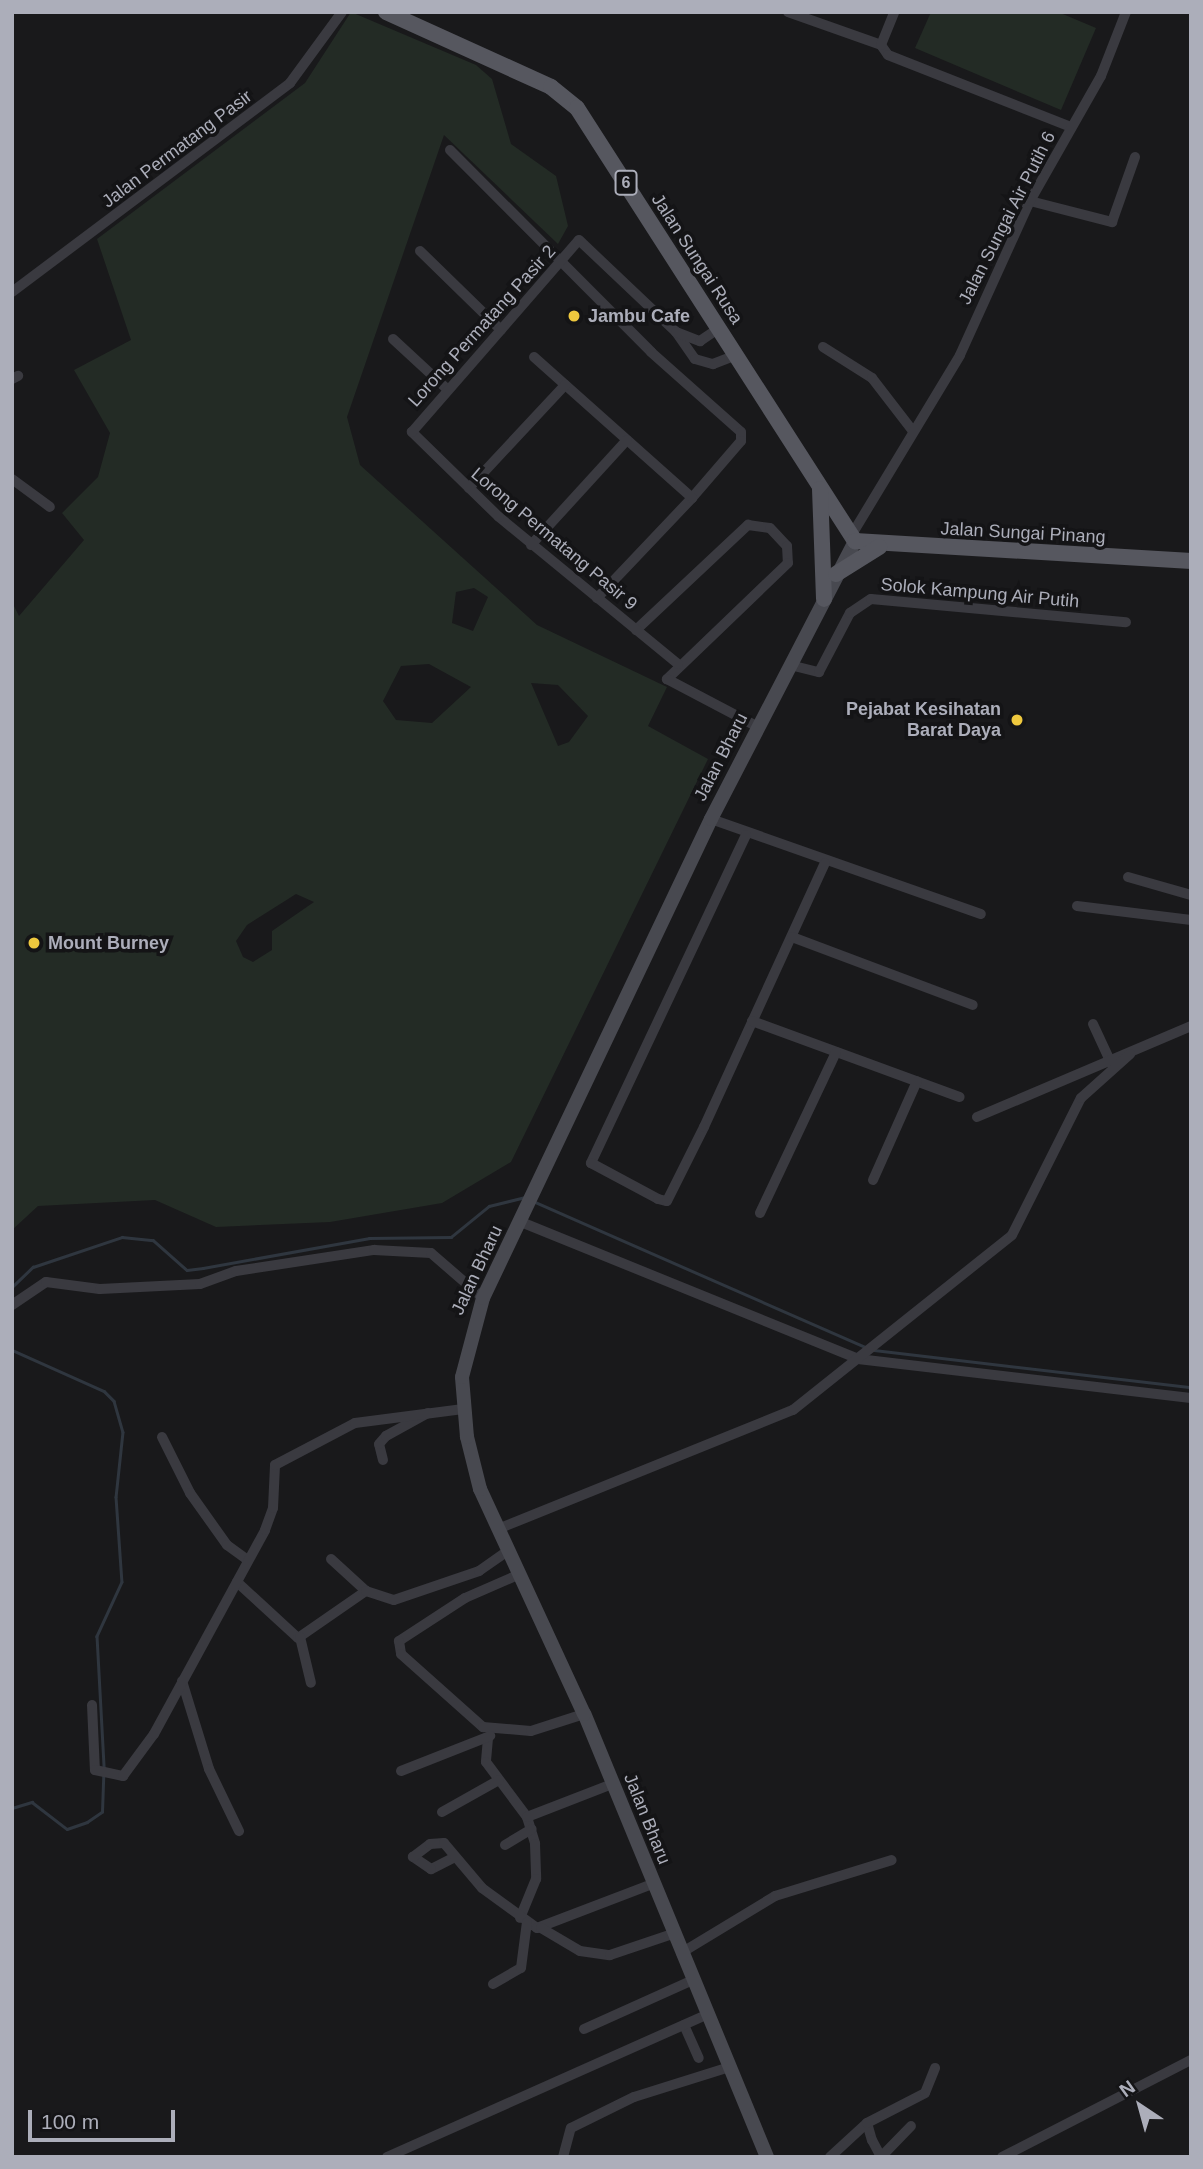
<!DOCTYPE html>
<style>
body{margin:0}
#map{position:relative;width:1203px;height:2169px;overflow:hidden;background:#19191b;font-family:Arial,sans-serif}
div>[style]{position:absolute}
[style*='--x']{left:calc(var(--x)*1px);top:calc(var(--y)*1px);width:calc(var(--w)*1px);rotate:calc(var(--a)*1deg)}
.green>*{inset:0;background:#232b25}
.stream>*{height:2.5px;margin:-1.25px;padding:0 1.25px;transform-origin:1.25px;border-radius:1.25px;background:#2f363f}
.minor>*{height:10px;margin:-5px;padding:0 5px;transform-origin:5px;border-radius:5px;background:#3a3a40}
.secondary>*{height:14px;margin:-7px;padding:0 7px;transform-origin:7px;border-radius:7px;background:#484950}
.primary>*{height:16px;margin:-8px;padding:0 8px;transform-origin:8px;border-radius:8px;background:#56575f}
.dots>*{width:19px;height:19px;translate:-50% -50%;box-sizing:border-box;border:4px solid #141416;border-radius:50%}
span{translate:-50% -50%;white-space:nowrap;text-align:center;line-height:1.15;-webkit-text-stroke:7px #141416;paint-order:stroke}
.shield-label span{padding:2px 5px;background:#141416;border:2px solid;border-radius:5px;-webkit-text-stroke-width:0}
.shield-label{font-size:16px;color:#acaeba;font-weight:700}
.street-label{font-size:18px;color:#acaeba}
.poi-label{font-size:18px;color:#acaeba;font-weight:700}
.left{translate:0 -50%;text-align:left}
.right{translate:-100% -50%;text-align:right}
.frame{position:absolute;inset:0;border:14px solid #acaeba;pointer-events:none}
.north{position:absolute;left:1105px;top:2071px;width:70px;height:70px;-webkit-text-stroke:5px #141416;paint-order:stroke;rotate:324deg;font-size:19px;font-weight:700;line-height:28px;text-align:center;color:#acaeba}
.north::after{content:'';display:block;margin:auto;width:24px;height:32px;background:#acaeba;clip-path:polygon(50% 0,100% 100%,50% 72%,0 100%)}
.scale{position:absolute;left:28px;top:2110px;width:147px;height:32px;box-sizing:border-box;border:4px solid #acaeba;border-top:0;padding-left:9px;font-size:21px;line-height:24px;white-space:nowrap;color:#acaeba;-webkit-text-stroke:5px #141416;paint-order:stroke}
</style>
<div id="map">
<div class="green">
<i style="clip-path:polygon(evenodd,351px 12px,476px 65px,492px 79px,511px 144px,556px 176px,568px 226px,558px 244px,444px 135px,347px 417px,360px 465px,537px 625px,667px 687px,648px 726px,708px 759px,511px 1162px,442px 1203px,330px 1222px,216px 1227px,155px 1200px,38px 1206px,12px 1230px,12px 602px,19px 616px,84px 540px,62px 513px,98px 477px,110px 433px,74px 370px,131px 340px,97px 239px,305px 83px,351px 12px,474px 588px,488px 597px,473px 631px,452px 623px,456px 592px,474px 588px,351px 12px,429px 664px,471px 687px,432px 723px,396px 720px,383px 701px,401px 666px,429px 664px,351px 12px,531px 683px,558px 685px,588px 716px,569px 742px,558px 746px,531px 683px,351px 12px,296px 894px,314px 902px,272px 931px,272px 950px,253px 962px,243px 957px,236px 941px,247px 925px,296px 894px)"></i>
<i style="clip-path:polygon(931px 12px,1058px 12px,1096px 28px,1061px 110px,915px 48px)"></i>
</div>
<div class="stream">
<i style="--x:535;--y:1202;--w:360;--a:23.7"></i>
<i style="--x:12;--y:1287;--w:29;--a:-44"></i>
<i style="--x:33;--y:1267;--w:94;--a:-18.6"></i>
<i style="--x:122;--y:1237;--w:31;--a:6"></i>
<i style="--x:153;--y:1240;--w:45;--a:41.4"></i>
<i style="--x:187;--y:1270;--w:16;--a:-7"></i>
<i style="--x:203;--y:1268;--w:169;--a:-10.2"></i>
<i style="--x:369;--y:1238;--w:82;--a:-0.7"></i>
<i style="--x:451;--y:1237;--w:49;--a:-39.2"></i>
<i style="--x:489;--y:1206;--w:38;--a:-14"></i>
<i style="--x:12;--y:1350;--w:101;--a:24"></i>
<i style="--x:104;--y:1391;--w:14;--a:45"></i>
<i style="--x:114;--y:1401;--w:32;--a:74"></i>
<i style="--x:123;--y:1432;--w:65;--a:96.1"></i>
<i style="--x:116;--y:1497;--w:85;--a:86"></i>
<i style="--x:122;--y:1582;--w:60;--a:114.8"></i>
<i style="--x:97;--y:1636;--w:131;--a:86.9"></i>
<i style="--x:874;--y:1350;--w:319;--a:6.7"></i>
<i style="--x:12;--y:1808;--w:21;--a:-17"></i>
<i style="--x:32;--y:1802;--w:44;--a:37.6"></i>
<i style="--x:67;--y:1829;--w:21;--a:-19"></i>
<i style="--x:87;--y:1822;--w:18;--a:-34"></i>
<i style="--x:102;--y:1812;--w:38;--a:-88"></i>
</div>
<div class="minor">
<i style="--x:788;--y:12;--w:99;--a:19.5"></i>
<i style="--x:881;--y:45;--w:12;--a:55"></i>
<i style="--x:888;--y:55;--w:197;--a:21.5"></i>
<i style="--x:881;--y:45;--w:35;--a:-68"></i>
<i style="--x:450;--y:150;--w:285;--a:45.1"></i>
<i style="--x:651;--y:352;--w:120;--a:41.6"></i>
<i style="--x:741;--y:432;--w:9;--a:90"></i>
<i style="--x:741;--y:441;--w:75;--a:130.7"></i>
<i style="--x:692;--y:498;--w:138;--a:133.5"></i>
<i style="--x:1030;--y:201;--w:85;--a:14.4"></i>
<i style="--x:1112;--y:222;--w:69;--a:-70.5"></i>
<i style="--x:420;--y:251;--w:113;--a:44.3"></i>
<i style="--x:12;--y:292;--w:348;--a:-36.9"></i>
<i style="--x:290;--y:83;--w:88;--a:-53.8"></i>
<i style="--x:676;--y:332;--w:33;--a:55"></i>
<i style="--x:695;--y:359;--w:19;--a:16"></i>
<i style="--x:713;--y:364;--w:25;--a:-21"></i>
<i style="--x:393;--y:339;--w:72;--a:42.8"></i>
<i style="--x:823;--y:347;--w:58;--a:32.3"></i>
<i style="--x:872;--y:378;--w:66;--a:52.4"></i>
<i style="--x:534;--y:357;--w:212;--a:41.7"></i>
<i style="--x:12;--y:379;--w:7;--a:-27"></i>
<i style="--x:12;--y:479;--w:47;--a:36.4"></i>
<i style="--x:469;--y:488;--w:141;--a:-47"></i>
<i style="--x:851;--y:536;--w:211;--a:-58.9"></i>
<i style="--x:960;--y:355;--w:169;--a:-65.6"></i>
<i style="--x:1030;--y:201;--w:144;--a:-60.4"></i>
<i style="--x:1101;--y:76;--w:69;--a:-68.7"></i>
<i style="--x:531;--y:545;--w:142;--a:-47.6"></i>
<i style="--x:636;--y:630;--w:154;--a:-43.2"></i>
<i style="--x:748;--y:525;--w:22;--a:8"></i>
<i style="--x:770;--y:528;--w:25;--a:47"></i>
<i style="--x:787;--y:546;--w:17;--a:87"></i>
<i style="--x:788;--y:563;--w:168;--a:136.2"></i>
<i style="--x:667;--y:679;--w:103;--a:27.8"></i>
<i style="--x:678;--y:664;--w:232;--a:-140.6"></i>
<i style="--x:499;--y:517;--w:122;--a:-135.7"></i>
<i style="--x:412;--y:432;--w:254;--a:-49"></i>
<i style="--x:579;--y:240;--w:134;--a:43.5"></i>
<i style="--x:676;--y:332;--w:26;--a:21"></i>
<i style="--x:700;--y:341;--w:23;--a:-34"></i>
<i style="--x:790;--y:665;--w:30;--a:14"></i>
<i style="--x:819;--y:672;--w:67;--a:-62.3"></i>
<i style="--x:850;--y:613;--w:25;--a:-34"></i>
<i style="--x:871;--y:599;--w:256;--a:5.2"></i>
<i style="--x:711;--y:819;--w:286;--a:19.4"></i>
<i style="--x:746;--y:835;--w:363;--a:115.3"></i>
<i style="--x:591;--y:1163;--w:76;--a:28.2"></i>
<i style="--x:658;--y:1199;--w:9;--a:13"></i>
<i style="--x:667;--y:1201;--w:83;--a:-63.4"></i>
<i style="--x:704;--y:1127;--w:290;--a:-65.4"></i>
<i style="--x:1128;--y:877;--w:66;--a:15.9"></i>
<i style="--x:1077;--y:906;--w:115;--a:7"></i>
<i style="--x:792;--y:937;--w:193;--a:20.6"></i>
<i style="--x:752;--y:1021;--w:221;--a:20.1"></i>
<i style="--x:1093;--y:1024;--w:45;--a:65.1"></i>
<i style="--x:977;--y:1117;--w:233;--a:-23"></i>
<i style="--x:873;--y:1180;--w:108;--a:-66"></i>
<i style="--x:760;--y:1213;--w:178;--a:-64.7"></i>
<i style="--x:521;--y:1222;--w:364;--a:22.1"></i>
<i style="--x:858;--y:1359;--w:335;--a:6.7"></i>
<i style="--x:12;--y:1305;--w:41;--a:-34.1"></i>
<i style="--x:46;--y:1282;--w:54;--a:7.4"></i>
<i style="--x:100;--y:1289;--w:100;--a:-2.9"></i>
<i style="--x:200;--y:1284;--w:38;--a:-20"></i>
<i style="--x:236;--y:1271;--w:140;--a:-8.7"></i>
<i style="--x:374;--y:1250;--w:57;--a:3"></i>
<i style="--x:431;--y:1253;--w:69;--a:40.9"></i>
<i style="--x:162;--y:1437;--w:63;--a:63.4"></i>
<i style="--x:190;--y:1493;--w:64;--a:54.6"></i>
<i style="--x:227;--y:1545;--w:26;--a:36"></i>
<i style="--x:383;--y:1460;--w:16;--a:-104"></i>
<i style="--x:379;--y:1444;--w:11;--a:-49"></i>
<i style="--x:386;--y:1436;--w:48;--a:-28.7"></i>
<i style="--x:498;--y:1529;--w:318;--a:-22"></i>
<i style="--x:793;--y:1410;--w:280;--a:-38.6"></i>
<i style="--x:1012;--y:1235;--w:153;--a:-63.3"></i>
<i style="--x:1081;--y:1098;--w:66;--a:-41.9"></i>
<i style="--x:331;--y:1559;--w:47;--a:42.4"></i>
<i style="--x:520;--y:1574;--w:60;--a:156.4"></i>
<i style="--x:465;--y:1598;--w:79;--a:146.9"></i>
<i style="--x:399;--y:1641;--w:13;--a:81"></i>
<i style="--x:401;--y:1654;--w:110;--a:41.7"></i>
<i style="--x:483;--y:1727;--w:48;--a:4.8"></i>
<i style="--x:531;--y:1731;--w:56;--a:-17.8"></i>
<i style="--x:237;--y:1582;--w:83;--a:42.6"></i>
<i style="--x:298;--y:1638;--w:83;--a:-34.7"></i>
<i style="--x:366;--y:1591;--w:29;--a:18"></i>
<i style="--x:394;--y:1600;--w:90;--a:-18.8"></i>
<i style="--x:479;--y:1571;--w:35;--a:-35"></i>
<i style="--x:300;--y:1637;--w:47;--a:76.6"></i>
<i style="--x:182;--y:1681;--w:92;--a:72.9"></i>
<i style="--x:209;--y:1769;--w:69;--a:64.2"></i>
<i style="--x:92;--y:1705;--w:65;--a:87.4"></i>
<i style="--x:95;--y:1770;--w:29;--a:12"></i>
<i style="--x:123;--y:1776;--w:52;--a:-53.6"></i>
<i style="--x:154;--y:1734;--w:232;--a:-61.4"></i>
<i style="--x:265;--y:1530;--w:23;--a:-70"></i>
<i style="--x:273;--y:1508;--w:43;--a:-87.3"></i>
<i style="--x:275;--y:1465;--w:90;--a:-27.7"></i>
<i style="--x:355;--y:1423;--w:109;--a:-7.4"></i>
<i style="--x:488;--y:1738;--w:24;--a:95"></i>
<i style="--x:486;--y:1762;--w:69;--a:53.3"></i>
<i style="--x:527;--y:1817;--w:28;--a:73"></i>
<i style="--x:535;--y:1844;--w:35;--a:88"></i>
<i style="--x:536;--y:1879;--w:42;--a:112.3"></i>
<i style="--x:401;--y:1771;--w:96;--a:-21.5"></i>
<i style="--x:442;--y:1812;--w:65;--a:-29.3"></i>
<i style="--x:527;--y:1817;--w:91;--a:-21.2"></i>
<i style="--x:505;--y:1845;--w:31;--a:-31"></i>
<i style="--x:455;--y:1857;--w:27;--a:153"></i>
<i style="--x:431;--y:1869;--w:22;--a:-146"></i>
<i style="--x:413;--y:1857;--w:21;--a:-37"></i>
<i style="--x:430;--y:1844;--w:14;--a:-4"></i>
<i style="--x:444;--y:1843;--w:59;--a:49.8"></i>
<i style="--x:482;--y:1888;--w:68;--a:36"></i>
<i style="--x:537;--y:1928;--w:123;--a:-20.9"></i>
<i style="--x:541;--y:1928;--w:45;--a:30.5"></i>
<i style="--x:580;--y:1951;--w:30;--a:8"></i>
<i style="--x:610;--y:1955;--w:65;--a:-18.7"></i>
<i style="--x:681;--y:1953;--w:110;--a:-31.2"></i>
<i style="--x:775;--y:1896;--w:122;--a:-17.1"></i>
<i style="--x:493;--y:1984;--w:32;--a:-30"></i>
<i style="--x:521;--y:1968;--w:46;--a:-82.6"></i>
<i style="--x:684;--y:2025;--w:36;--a:66"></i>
<i style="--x:584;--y:2029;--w:120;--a:-24.2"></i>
<i style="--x:867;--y:2123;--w:18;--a:74"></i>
<i style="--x:872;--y:2140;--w:19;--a:62"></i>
<i style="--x:881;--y:2157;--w:43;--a:-45.9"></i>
<i style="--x:387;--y:2157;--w:351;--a:-24"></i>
<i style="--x:563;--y:2157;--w:30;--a:-75"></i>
<i style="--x:571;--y:2128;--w:70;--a:-26.2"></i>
<i style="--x:634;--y:2097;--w:101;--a:-17.4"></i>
<i style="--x:830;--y:2157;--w:50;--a:-42.6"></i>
<i style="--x:867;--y:2123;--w:65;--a:-27.3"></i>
<i style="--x:925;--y:2093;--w:27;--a:-68"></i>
<i style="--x:1002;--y:2157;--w:212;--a:-27.2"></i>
</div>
<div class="secondary">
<i style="--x:767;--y:2157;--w:479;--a:-112.4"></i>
<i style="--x:584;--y:1714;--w:248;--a:-114.8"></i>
<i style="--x:480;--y:1489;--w:54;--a:-104"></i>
<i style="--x:467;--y:1437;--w:60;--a:-94.8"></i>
<i style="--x:462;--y:1377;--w:82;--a:-75.1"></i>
<i style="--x:483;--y:1298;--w:530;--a:-64.55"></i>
<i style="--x:711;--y:819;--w:313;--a:-62.6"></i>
</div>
<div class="primary">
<i style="--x:386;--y:12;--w:181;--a:24.4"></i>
<i style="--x:551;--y:87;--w:33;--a:39"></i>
<i style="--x:577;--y:108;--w:515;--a:57.3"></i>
<i style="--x:855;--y:541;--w:337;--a:3.4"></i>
<i style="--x:820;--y:489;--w:110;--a:87.9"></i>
<i style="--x:836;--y:574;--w:51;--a:-32.1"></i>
</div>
<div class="dots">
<i style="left:574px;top:316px;background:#eec83e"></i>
<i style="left:1017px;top:720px;background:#eec83e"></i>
<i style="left:34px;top:943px;background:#eec83e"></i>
</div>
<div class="shield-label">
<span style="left:626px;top:183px">6</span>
</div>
<div class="street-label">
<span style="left:177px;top:149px;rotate:-37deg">Jalan Permatang Pasir</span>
<span style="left:1007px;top:218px;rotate:-63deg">Jalan Sungai Air Putih 6</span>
<span style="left:697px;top:259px;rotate:57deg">Jalan Sungai Rusa</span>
<span style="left:482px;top:326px;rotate:-48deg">Lorong Permatang Pasir 2</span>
<span style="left:1023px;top:533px;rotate:3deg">Jalan Sungai Pinang</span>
<span style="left:554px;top:539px;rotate:40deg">Lorong Permatang Pasir 9</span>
<span style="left:980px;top:593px;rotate:5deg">Solok Kampung Air Putih</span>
<span style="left:721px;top:757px;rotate:-63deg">Jalan Bharu</span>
<span style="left:477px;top:1270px;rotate:-65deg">Jalan Bharu</span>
<span style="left:647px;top:1819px;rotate:68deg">Jalan Bharu</span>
</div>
<div class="poi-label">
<span class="left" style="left:588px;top:316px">Jambu Cafe</span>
<span class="right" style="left:1001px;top:720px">Pejabat Kesihatan<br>Barat Daya</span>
<span class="left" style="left:48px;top:943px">Mount Burney</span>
</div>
<div class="frame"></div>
<div class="north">N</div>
<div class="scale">100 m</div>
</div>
